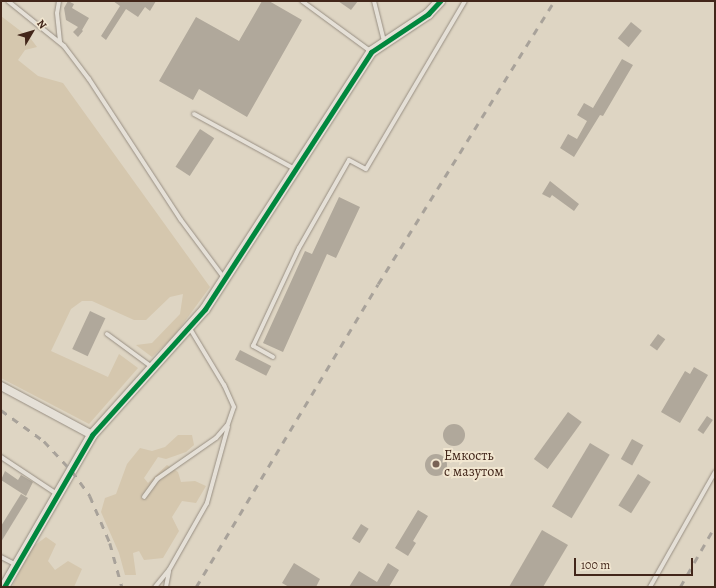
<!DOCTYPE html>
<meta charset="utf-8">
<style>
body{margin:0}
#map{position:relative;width:716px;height:588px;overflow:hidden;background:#ded5c3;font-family:Alegreya,serif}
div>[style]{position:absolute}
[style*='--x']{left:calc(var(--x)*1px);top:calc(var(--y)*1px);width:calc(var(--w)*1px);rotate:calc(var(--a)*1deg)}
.green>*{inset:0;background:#d5c7ae}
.building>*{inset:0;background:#b0a89b;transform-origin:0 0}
.round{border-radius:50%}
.roads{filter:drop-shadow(0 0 1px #988f83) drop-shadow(0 0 1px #988f83)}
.service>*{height:4px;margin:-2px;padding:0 2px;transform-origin:2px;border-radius:2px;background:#e5e0d7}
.minor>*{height:8px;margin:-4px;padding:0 4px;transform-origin:4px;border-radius:4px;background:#e5e0d7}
.tertiary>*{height:10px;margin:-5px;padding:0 5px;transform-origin:5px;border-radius:5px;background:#e5e0d7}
.rail>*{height:2.5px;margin-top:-1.25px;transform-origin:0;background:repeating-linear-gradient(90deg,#a8a29a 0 7px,transparent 0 14px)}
.cycleway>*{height:5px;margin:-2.5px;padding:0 2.5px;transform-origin:2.5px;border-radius:2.5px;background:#00873e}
.dots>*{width:11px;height:11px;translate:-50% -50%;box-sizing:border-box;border:2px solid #f1e6d0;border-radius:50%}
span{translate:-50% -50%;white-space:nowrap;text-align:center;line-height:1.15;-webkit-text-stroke:4px #f1e6d0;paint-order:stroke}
.poi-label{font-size:14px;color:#42261a}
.left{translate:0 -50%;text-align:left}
.frame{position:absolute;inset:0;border:2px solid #42261a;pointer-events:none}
.north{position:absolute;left:12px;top:12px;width:40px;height:40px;-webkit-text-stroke:3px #f1e6d0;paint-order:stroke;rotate:52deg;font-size:11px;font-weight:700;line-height:16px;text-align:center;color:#42261a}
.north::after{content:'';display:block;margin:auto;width:14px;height:18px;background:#42261a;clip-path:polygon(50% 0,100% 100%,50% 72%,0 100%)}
.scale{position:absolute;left:574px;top:558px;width:119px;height:18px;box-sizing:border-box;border:2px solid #42261a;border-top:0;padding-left:5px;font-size:12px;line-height:14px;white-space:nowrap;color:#42261a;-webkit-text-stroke:3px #f1e6d0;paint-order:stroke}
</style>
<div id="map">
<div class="green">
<i style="clip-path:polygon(1px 16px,31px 39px,37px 47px,25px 50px,18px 60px,38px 76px,63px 83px,210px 287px,174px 336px,152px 357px,136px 345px,152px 343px,180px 314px,183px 294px,170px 297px,146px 320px,134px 320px,92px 301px,82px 301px,71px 309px,51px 351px,108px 377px,119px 354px,138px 368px,89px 424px,1px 378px)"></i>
<i style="clip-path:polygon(178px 435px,192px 435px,194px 445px,186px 452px,166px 459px,158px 457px,144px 478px,148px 483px,167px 465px,178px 472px,181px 482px,195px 481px,206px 486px,196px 503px,182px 501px,172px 517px,179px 531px,163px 558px,144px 560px,139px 551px,133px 553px,136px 575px,125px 575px,119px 553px,101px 512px,105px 498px,116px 494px,127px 464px,140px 448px,152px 451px,165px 447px)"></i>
<i style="clip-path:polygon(46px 537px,56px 544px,48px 561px,55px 570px,68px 561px,82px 569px,74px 587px,12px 587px,31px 548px)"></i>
</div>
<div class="building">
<i style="clip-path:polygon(68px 1px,74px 4px,72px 8px,89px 18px,82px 30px,83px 31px,78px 37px,73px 32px,78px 27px,66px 20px,64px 8px)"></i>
<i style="clip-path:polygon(113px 1px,156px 1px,150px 11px,145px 7px,138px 17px,126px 9px,106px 40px,101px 36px,120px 6px)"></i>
<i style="clip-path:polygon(262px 1px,269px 1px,302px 20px,247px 117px,199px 89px,193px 100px,159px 81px,196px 17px,239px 41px)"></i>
<i style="clip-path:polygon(338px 1px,358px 1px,351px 10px)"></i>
<i style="left:631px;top:22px;width:14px;height:21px;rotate:39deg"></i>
<i style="clip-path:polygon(622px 59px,633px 65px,603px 116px,600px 115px,574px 157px,560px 148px,568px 134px,577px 139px,587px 121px,577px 115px,584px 103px,593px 108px)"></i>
<i style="left:200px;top:129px;width:17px;height:45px;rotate:33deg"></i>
<i style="clip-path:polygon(550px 181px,579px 204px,574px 211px,552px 195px,550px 198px,542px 194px)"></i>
<i style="clip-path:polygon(339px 197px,360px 207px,336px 258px,327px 254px,283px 352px,263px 343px,305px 251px,312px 254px)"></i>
<i style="left:90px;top:311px;width:17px;height:42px;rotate:25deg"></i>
<i style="left:658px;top:334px;width:9px;height:14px;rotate:36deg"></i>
<i style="left:240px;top:350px;width:35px;height:11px;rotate:27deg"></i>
<i style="clip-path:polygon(694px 367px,708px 375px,680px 423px,661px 412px,685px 371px,690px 374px)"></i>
<i style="left:568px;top:412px;width:17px;height:58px;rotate:36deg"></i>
<i style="left:707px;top:416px;width:7px;height:17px;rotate:34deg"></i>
<i class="round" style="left:443px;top:424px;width:22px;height:22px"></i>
<i style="left:632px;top:439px;width:13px;height:23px;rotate:29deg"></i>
<i style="left:590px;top:443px;width:23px;height:74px;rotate:31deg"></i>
<i class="round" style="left:425px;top:454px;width:22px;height:22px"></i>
<i style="clip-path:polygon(5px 471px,18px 480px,21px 475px,33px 482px,26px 496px,1px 480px)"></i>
<i style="left:638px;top:474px;width:15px;height:37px;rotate:32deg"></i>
<i style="clip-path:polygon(21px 494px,28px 498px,1px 542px,1px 526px)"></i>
<i style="clip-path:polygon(418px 510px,428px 516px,413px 541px,416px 543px,408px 556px,395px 548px)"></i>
<i style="left:361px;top:524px;width:9px;height:17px;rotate:32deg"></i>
<i style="clip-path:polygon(542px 530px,568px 545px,543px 587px,509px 587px)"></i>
<i style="clip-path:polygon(294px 563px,320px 579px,316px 587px,289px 587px,282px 583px)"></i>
<i style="clip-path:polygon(388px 563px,399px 570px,389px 587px,349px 587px,359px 571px,377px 582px)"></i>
</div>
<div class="roads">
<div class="service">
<i style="--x:8;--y:1;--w:72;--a:38.8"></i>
<i style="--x:64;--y:46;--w:41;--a:52.9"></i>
<i style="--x:89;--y:79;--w:168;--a:56.9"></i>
<i style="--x:181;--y:220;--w:72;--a:53.4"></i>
<i style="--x:59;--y:1;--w:12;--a:99"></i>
<i style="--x:57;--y:13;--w:29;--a:84"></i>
<i style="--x:302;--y:1;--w:84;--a:36.3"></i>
<i style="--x:374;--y:1;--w:41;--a:76"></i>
<i style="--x:194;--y:114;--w:115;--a:28.6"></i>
<i style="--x:107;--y:334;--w:56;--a:36.3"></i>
<i style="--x:273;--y:357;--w:23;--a:-151"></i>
<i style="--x:253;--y:346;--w:108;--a:-64.9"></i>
<i style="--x:299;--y:248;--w:101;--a:-60.4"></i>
<i style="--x:349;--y:160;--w:19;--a:28"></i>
<i style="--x:366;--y:169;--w:195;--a:-59.5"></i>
<i style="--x:1;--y:457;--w:67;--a:33.5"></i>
<i style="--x:144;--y:497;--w:22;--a:-54"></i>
<i style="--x:157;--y:479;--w:72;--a:-34.8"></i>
<i style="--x:216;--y:438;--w:18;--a:-49"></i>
<i style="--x:228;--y:424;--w:18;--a:-71"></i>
<i style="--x:234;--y:407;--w:24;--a:-114"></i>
<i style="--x:224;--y:385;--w:68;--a:-121.1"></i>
<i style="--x:1;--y:557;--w:18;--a:27"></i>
<i style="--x:155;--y:587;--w:22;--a:-51"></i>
<i style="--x:169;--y:570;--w:77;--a:-60.4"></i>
<i style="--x:207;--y:503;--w:79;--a:-74.6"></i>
<i style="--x:166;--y:587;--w:16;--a:-79"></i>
<i style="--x:650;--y:587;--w:132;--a:-60.5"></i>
</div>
<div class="minor">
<i style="--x:1;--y:386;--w:103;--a:28.3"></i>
</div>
<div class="tertiary">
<i style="--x:4;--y:587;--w:176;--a:-59.9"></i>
<i style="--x:92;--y:435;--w:169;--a:-48.1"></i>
<i style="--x:205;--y:309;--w:306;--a:-57.1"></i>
<i style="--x:371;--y:52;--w:69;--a:-33.7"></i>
<i style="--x:428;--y:14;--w:18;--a:-47"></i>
</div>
</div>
<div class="rail">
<i style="--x:1;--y:410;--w:53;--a:35.8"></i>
<i style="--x:44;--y:441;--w:41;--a:47"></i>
<i style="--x:72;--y:471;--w:31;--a:54"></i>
<i style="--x:90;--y:496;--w:51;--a:66.9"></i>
<i style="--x:110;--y:543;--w:46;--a:74.7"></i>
<i style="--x:196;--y:587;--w:353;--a:-59"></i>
<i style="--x:378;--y:284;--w:333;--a:-58.1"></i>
<i style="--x:680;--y:587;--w:70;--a:-60.2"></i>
</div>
<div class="cycleway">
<i style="--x:4;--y:587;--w:176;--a:-59.9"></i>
<i style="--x:92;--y:435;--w:169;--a:-48.1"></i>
<i style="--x:205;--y:309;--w:306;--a:-57.1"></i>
<i style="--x:371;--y:52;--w:69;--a:-33.7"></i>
<i style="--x:428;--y:14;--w:18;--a:-47"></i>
</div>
<div class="dots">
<i style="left:436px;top:464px;background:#796355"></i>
</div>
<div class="poi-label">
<span class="left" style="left:444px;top:464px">Емкость<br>с мазутом</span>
</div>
<div class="frame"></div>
<div class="north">N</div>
<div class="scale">100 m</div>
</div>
